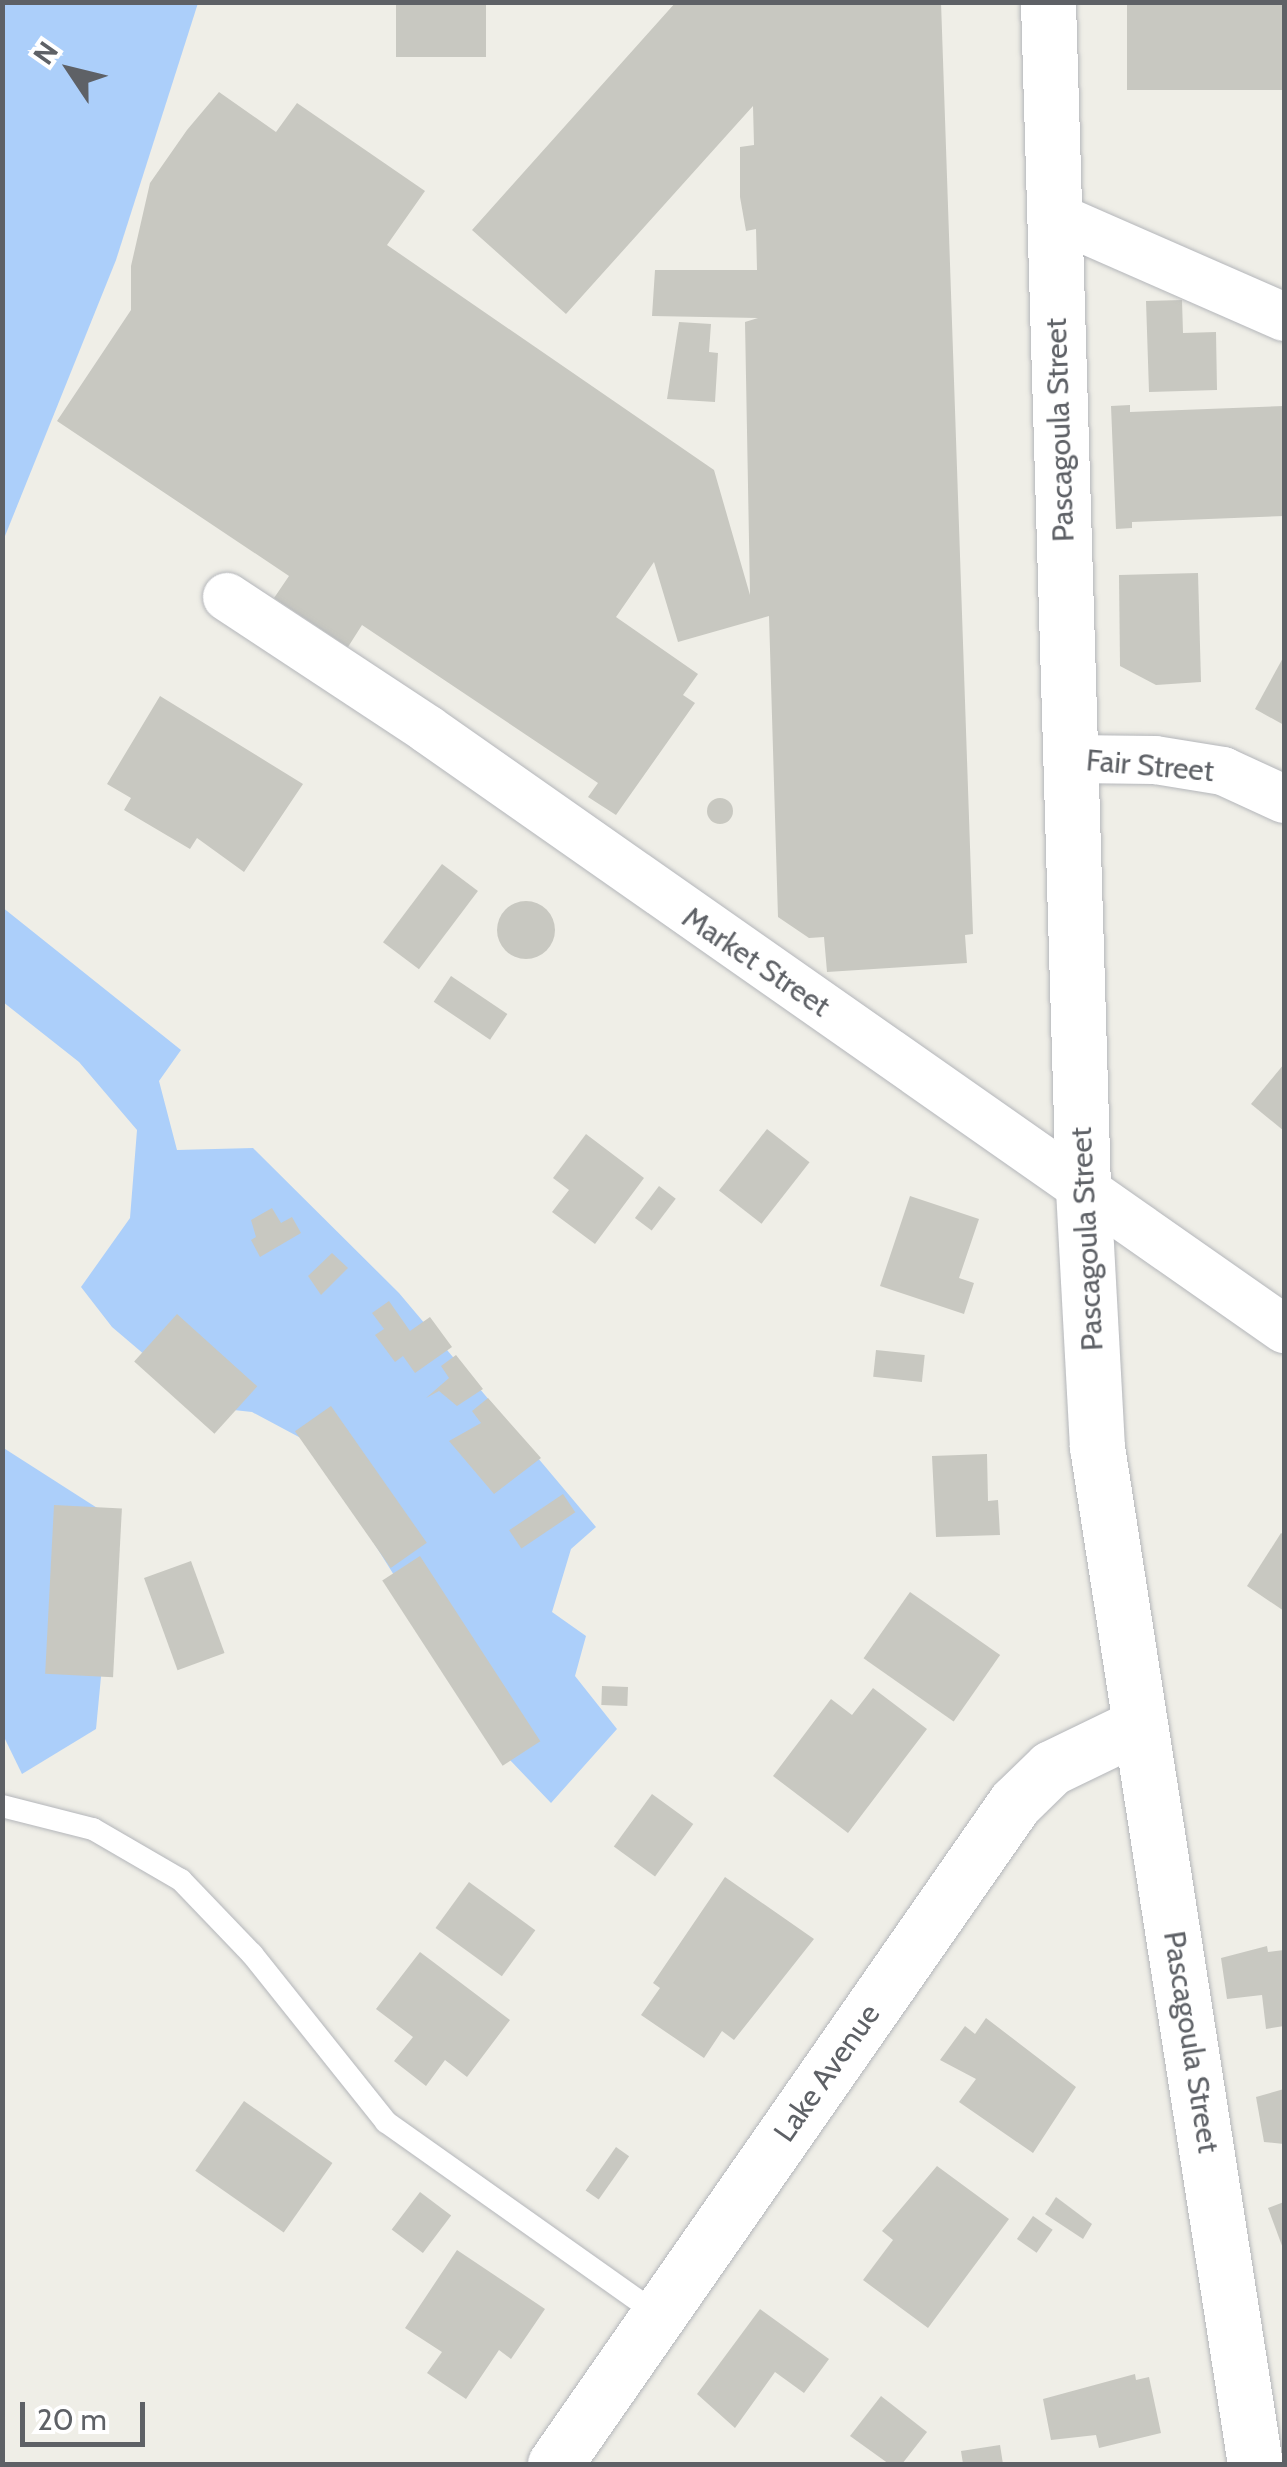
<!DOCTYPE html>
<style>
body{margin:0}
#map{position:relative;width:1287px;height:2467px;overflow:hidden;background:#efeee7;font-family:Cabin,sans-serif}
div>[style]{position:absolute}
[style*='--x']{left:calc(var(--x)*1px);top:calc(var(--y)*1px);width:calc(var(--w)*1px);rotate:calc(var(--a)*1deg)}
.water>*{inset:0;background:#accffa}
.building>*{inset:0;background:#c8c8c1;transform-origin:0 0}
.round{border-radius:50%}
.roads{filter:drop-shadow(0 0 2px #b4b6ba) drop-shadow(0 0 2px #b4b6ba)}
.lane>*{height:22px;margin:-11px;padding:0 11px;transform-origin:11px;border-radius:11px;background:#fff}
.street>*{height:48px;margin:-24px;padding:0 24px;transform-origin:24px;border-radius:24px;background:#fff}
.secondary>*{height:55px;margin:-27.5px;padding:0 27.5px;transform-origin:27.5px;border-radius:27.5px;background:#fff}
span{translate:-50% -50%;white-space:nowrap;text-align:center;line-height:1.15;-webkit-text-stroke:8px #fff;paint-order:stroke}
.street-label{font-size:30px;color:#5e6166}
.frame{position:absolute;inset:0;border:5px solid #5e6166;pointer-events:none}
.north{position:absolute;left:20px;top:20px;width:100px;height:100px;-webkit-text-stroke:8px #fff;paint-order:stroke;rotate:305deg;font-size:28px;font-weight:700;line-height:40px;text-align:center;color:#5e6166}
.north::after{content:'';display:block;margin:auto;width:35px;height:45px;background:#5e6166;clip-path:polygon(50% 0,100% 100%,50% 72%,0 100%)}
.scale{position:absolute;left:20px;top:2402px;width:125px;height:45px;box-sizing:border-box;border:5px solid #5e6166;border-top:0;padding-left:12px;font-size:30px;line-height:35px;white-space:nowrap;color:#5e6166;-webkit-text-stroke:8px #fff;paint-order:stroke}
</style>
<div id="map">
<div class="water">
<i style="clip-path:polygon(3px 2px,198px 3px,116px 260px,3px 541px)"></i>
<i style="clip-path:polygon(2px 907px,181px 1050px,159px 1081px,177px 1150px,253px 1148px,399px 1293px,596px 1527px,571px 1549px,552px 1612px,586px 1636px,575px 1676px,617px 1729px,551px 1803px,509px 1759px,312px 1444px,252px 1412px,206px 1407px,112px 1327px,81px 1287px,130px 1218px,137px 1130px,79px 1062px,3px 1002px)"></i>
<i style="clip-path:polygon(2px 1447px,116px 1520px,96px 1729px,22px 1774px,3px 1735px)"></i>
</div>
<div class="building">
<i style="left:396px;top:2px;width:90px;height:55px"></i>
<i style="clip-path:polygon(676px 2px,941px 2px,973px 934px,965px 935px,967px 963px,827px 972px,824px 937px,809px 938px,778px 917px,769px 616px,678px 642px,654px 562px,616px 617px,698px 674px,683px 695px,695px 703px,616px 815px,588px 797px,598px 783px,362px 625px,348px 647px,274px 598px,289px 576px,57px 421px,131px 310px,131px 266px,150px 183px,187px 130px,219px 92px,276px 132px,297px 103px,425px 191px,387px 245px,714px 470px,750px 595px,745px 322px,758px 318px,652px 316px,655px 270px,757px 270px,756px 229px,746px 231px,740px 197px,740px 147px,754px 145px,753px 106px,566px 314px,472px 230px)"></i>
<i style="left:1127px;top:2px;width:157px;height:88px"></i>
<i style="clip-path:polygon(1182px 300px,1183px 333px,1216px 332px,1217px 390px,1149px 392px,1146px 301px)"></i>
<i style="clip-path:polygon(679px 322px,711px 324px,709px 352px,718px 353px,715px 402px,667px 399px)"></i>
<i style="clip-path:polygon(1130px 405px,1130px 412px,1284px 406px,1284px 516px,1132px 522px,1132px 528px,1116px 529px,1111px 406px)"></i>
<i style="clip-path:polygon(1198px 573px,1201px 682px,1156px 685px,1120px 666px,1119px 575px)"></i>
<i style="clip-path:polygon(1284px 656px,1284px 725px,1255px 709px)"></i>
<i style="clip-path:polygon(160px 696px,303px 784px,244px 872px,197px 838px,190px 849px,124px 810px,131px 798px,107px 784px)"></i>
<i class="round" style="left:707px;top:798px;width:26px;height:26px"></i>
<i style="left:442px;top:864px;width:45px;height:98px;rotate:37deg"></i>
<i class="round" style="left:497px;top:901px;width:58px;height:58px"></i>
<i style="left:451px;top:976px;width:68px;height:31px;rotate:34deg"></i>
<i style="clip-path:polygon(1284px 1064px,1284px 1131px,1251px 1104px)"></i>
<i style="left:767px;top:1129px;width:54px;height:78px;rotate:38deg"></i>
<i style="clip-path:polygon(586px 1134px,644px 1178px,595px 1244px,552px 1212px,569px 1190px,553px 1178px)"></i>
<i style="left:659px;top:1186px;width:21px;height:40px;rotate:37deg"></i>
<i style="clip-path:polygon(910px 1196px,979px 1219px,959px 1278px,974px 1283px,964px 1314px,880px 1286px)"></i>
<i style="clip-path:polygon(272px 1208px,281px 1223px,292px 1217px,301px 1233px,260px 1257px,251px 1240px,256px 1237px,251px 1220px)"></i>
<i style="clip-path:polygon(332px 1253px,348px 1268px,321px 1295px,308px 1276px)"></i>
<i style="clip-path:polygon(389px 1301px,410px 1331px,430px 1317px,452px 1347px,415px 1373px,403px 1356px,395px 1362px,375px 1335px,384px 1329px,372px 1313px)"></i>
<i style="left:177px;top:1314px;width:108px;height:64px;rotate:42deg"></i>
<i style="left:876px;top:1350px;width:49px;height:27px;rotate:6deg"></i>
<i style="clip-path:polygon(456px 1355px,483px 1389px,457px 1406px,439px 1391px,426px 1398px,449px 1378px,441px 1366px)"></i>
<i style="clip-path:polygon(488px 1398px,541px 1458px,494px 1494px,449px 1441px,481px 1423px,472px 1411px)"></i>
<i style="left:331px;top:1406px;width:167px;height:44px;rotate:55deg"></i>
<i style="clip-path:polygon(987px 1454px,988px 1501px,998px 1500px,1000px 1535px,936px 1537px,932px 1456px)"></i>
<i style="left:563px;top:1494px;width:22px;height:65px;rotate:56deg"></i>
<i style="left:54px;top:1505px;width:68px;height:169px;rotate:3deg"></i>
<i style="clip-path:polygon(1281px 1533px,1284px 1535px,1284px 1611px,1247px 1586px)"></i>
<i style="left:420px;top:1556px;width:221px;height:45px;rotate:57deg"></i>
<i style="left:191px;top:1561px;width:98px;height:50px;rotate:70deg"></i>
<i style="left:910px;top:1592px;width:110px;height:81px;rotate:35deg"></i>
<i style="left:602px;top:1686px;width:26px;height:19px;rotate:2deg"></i>
<i style="clip-path:polygon(873px 1688px,927px 1729px,848px 1833px,773px 1776px,831px 1699px,852px 1715px)"></i>
<i style="left:652px;top:1794px;width:51px;height:65px;rotate:36deg"></i>
<i style="clip-path:polygon(725px 1877px,814px 1939px,734px 2040px,722px 2031px,704px 2058px,641px 2015px,660px 1988px,653px 1983px)"></i>
<i style="left:469px;top:1882px;width:82px;height:57px;rotate:36deg"></i>
<i style="clip-path:polygon(1267px 1946px,1268px 1952px,1284px 1950px,1284px 2026px,1266px 2029px,1262px 1995px,1227px 1999px,1221px 1958px)"></i>
<i style="clip-path:polygon(420px 1952px,510px 2020px,467px 2077px,445px 2060px,426px 2086px,394px 2061px,413px 2037px,376px 2009px)"></i>
<i style="clip-path:polygon(986px 2018px,1076px 2087px,1033px 2153px,959px 2102px,976px 2079px,940px 2060px,965px 2026px,975px 2034px)"></i>
<i style="clip-path:polygon(1284px 2089px,1284px 2144px,1264px 2142px,1256px 2097px)"></i>
<i style="left:244px;top:2101px;width:108px;height:85px;rotate:35deg"></i>
<i style="left:616px;top:2147px;width:16px;height:53px;rotate:35deg"></i>
<i style="clip-path:polygon(937px 2166px,1009px 2219px,928px 2328px,863px 2280px,893px 2240px,882px 2231px)"></i>
<i style="left:420px;top:2192px;width:39px;height:47px;rotate:37deg"></i>
<i style="clip-path:polygon(1056px 2197px,1092px 2224px,1083px 2239px,1045px 2214px)"></i>
<i style="clip-path:polygon(1284px 2202px,1284px 2251px,1268px 2208px)"></i>
<i style="left:1033px;top:2216px;width:24px;height:28px;rotate:35deg"></i>
<i style="clip-path:polygon(457px 2250px,545px 2309px,511px 2359px,499px 2350px,466px 2399px,427px 2373px,442px 2352px,405px 2328px)"></i>
<i style="clip-path:polygon(760px 2309px,829px 2359px,804px 2393px,775px 2372px,735px 2428px,697px 2394px)"></i>
<i style="clip-path:polygon(1135px 2374px,1136px 2380px,1149px 2377px,1161px 2433px,1099px 2448px,1096px 2435px,1051px 2440px,1043px 2399px)"></i>
<i style="clip-path:polygon(881px 2396px,927px 2432px,902px 2464px,889px 2464px,850px 2436px)"></i>
<i style="clip-path:polygon(1000px 2445px,1003px 2464px,963px 2464px,961px 2451px)"></i>
</div>
<div class="roads">
<div class="lane">
<i style="--x:2;--y:1806;--w:94;--a:14.2"></i>
<i style="--x:93;--y:1829;--w:102;--a:30.1"></i>
<i style="--x:181;--y:1880;--w:103;--a:46.2"></i>
<i style="--x:252;--y:1954;--w:215;--a:51.4"></i>
<i style="--x:386;--y:2122;--w:334;--a:35.3"></i>
</div>
<div class="street">
<i style="--x:1054;--y:216;--w:251;--a:23.7"></i>
<i style="--x:227;--y:597;--w:240;--a:33.4"></i>
<i style="--x:427;--y:729;--w:1046;--a:35"></i>
<i style="--x:1070;--y:759;--w:85;--a:0.7"></i>
<i style="--x:1155;--y:760;--w:69;--a:9.2"></i>
<i style="--x:1223;--y:771;--w:67;--a:24.7"></i>
</div>
<div class="secondary">
<i style="--x:1048;--y:2;--w:1188;--a:88.31"></i>
<i style="--x:1083;--y:1189;--w:258;--a:86.9"></i>
<i style="--x:1097;--y:1447;--w:1029;--a:81.17"></i>
<i style="--x:555;--y:2464;--w:805;--a:-55.17"></i>
<i style="--x:1015;--y:1803;--w:50;--a:-44.2"></i>
<i style="--x:1051;--y:1768;--w:97;--a:-25.8"></i>
</div>
</div>
<div class="street-label">
<span style="left:1060px;top:430px;rotate:-92deg">Pascagoula Street</span>
<span style="left:1150px;top:766px;rotate:5deg">Fair Street</span>
<span style="left:756px;top:962px;rotate:34deg">Market Street</span>
<span style="left:1087px;top:1239px;rotate:-93deg">Pascagoula Street</span>
<span style="left:1191px;top:2042px;rotate:81deg">Pascagoula Street</span>
<span style="left:827px;top:2073px;rotate:-55deg">Lake Avenue</span>
</div>
<div class="frame"></div>
<div class="north">N</div>
<div class="scale">20 m</div>
</div>
